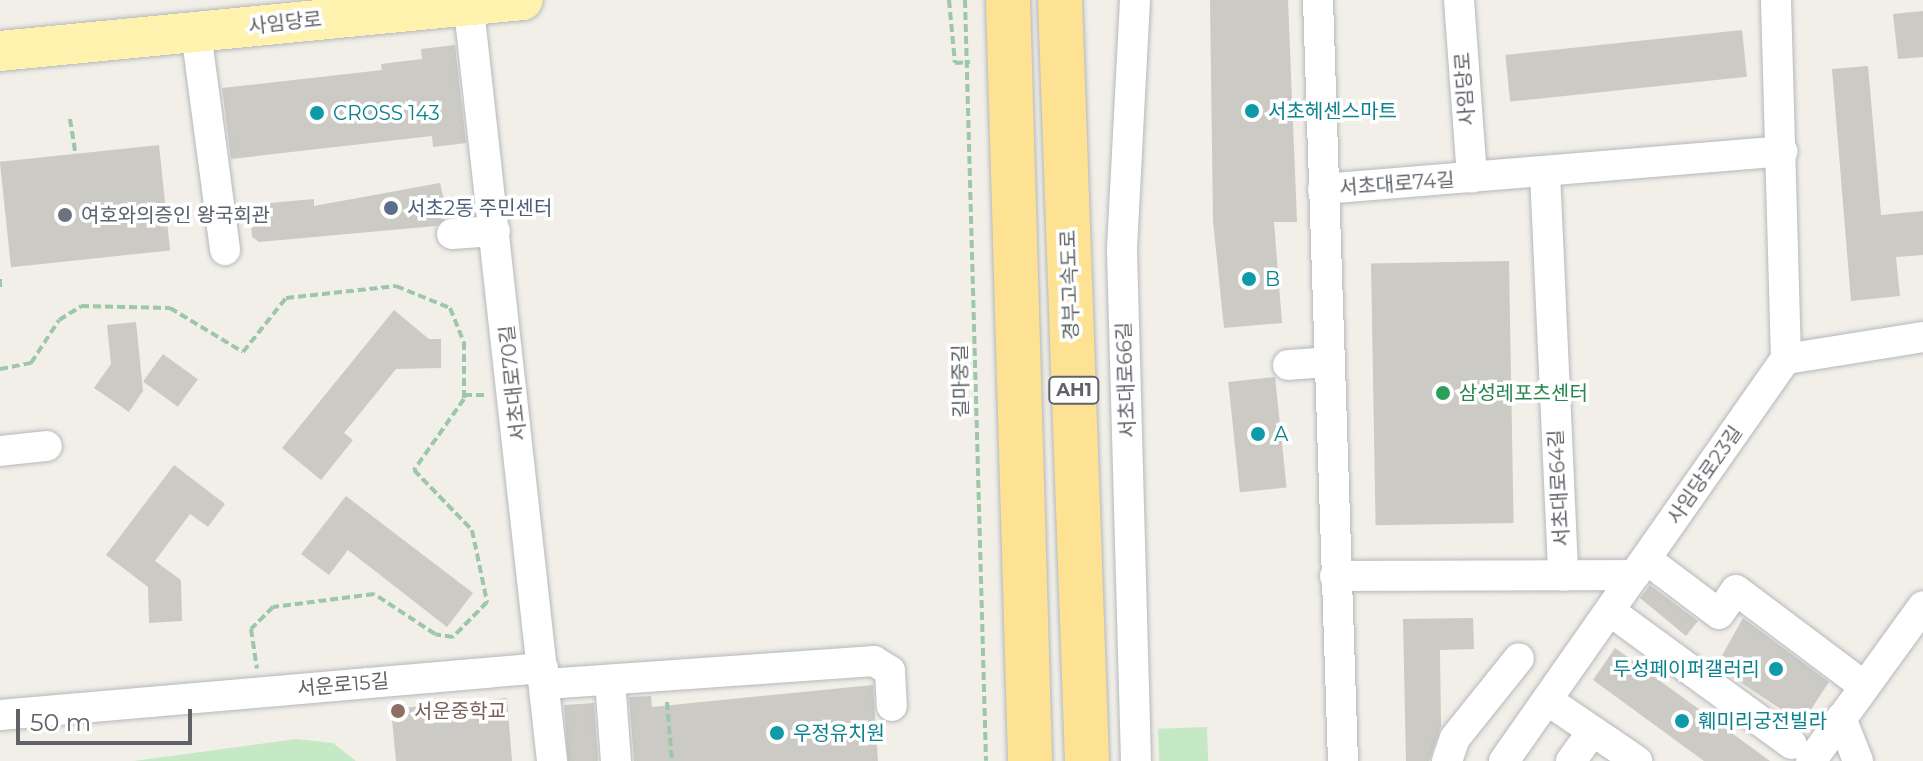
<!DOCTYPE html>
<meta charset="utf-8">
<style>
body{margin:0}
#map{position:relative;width:1923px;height:761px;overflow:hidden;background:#f1efe8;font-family:Montserrat,"Noto Sans KR",sans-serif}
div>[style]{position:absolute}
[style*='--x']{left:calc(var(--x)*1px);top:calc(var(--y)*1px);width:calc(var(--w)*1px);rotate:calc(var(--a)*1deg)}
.green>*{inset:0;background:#c5e8c5;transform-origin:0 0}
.building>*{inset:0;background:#cccac5;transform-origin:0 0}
.path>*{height:4px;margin-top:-2px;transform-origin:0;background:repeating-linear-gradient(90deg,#9cc7a9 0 8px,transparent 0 12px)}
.roads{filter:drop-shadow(0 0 2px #b5b8bc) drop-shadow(0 0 2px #b5b8bc)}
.minor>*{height:30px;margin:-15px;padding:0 15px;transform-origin:15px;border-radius:15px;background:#fff}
.major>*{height:40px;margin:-20px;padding:0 20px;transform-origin:20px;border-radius:20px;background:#fff2af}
.highway>*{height:44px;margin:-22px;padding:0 22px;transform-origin:22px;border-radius:22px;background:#fde293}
.dots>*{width:22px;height:22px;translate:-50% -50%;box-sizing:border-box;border:4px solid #fff;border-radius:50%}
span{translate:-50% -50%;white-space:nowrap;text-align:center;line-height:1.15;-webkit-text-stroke:7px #fff;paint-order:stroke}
.shield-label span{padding:2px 6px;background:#fff;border:2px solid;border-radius:6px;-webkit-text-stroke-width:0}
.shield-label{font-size:18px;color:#5f6368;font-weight:700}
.street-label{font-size:20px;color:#5f6368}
.culture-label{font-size:20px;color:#0d838f}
.left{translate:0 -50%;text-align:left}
.right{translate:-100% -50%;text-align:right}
.service-label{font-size:20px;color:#4e5e75}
.worship-label{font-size:20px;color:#5b616d}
.leisure-label{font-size:20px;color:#27864d}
.education-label{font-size:20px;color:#785e54}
.scale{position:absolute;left:16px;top:709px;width:176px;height:36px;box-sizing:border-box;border:4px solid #5f6368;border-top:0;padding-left:10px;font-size:24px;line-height:28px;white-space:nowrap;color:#5f6368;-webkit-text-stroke:6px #fff;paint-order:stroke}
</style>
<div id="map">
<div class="green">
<i style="left:1207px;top:727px;width:34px;height:49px;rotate:88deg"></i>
<i style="clip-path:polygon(296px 739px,333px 743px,356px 761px,134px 761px)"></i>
</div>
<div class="building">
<i style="clip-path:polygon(1210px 0,1288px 0,1297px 222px,1274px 222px,1282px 323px,1224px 328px,1213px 221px)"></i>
<i style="clip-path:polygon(1923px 11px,1923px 57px,1898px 59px,1893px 14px)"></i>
<i style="left:1742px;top:30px;width:47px;height:238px;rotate:84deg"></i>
<i style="clip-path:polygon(455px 45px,466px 143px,433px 147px,432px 136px,231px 159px,222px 88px,382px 70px,381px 64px,422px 59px,421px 49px)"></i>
<i style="clip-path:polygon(1868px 66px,1881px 215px,1923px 211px,1923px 255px,1896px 257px,1900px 296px,1851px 301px,1832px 69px)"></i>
<i style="left:159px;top:145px;width:106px;height:160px;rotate:84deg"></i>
<i style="clip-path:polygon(440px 183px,448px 217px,436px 226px,259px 242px,252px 237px,249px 205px,314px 199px,314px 206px)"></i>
<i style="left:1509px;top:261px;width:262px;height:138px;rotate:89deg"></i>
<i style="clip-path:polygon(394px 310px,429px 339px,441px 339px,441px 368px,396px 369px,344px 433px,353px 440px,321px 480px,282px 448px)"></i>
<i style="clip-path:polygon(136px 322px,143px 391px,129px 412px,94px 388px,111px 364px,107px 325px)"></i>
<i style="left:163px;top:354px;width:43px;height:34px;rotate:36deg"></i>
<i style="left:1275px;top:377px;width:111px;height:47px;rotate:84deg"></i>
<i style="clip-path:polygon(174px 465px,225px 504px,208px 527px,190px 514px,155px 561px,181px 580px,182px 621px,149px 623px,148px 587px,106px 555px)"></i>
<i style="clip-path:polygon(346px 496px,473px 593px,447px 627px,348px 550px,329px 575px,301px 554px)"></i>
<i style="clip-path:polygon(1650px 585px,1698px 621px,1686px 636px,1640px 598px)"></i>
<i style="clip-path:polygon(1473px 618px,1474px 649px,1440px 650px,1441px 726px,1429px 761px,1406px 761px,1403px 619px)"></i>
<i style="clip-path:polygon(1743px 618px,1829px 682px,1802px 723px,1716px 666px)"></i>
<i style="clip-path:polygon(1615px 648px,1770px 761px,1704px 761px,1593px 680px)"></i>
<i style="clip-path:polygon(873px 685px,878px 761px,634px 761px,629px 697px,651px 696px,652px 707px)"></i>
<i style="clip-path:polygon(507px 698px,512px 761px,396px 761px,391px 709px)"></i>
<i style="left:594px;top:703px;width:58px;height:30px;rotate:86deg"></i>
</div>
<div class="path">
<i style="--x:949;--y:0;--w:63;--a:84.6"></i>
<i style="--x:955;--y:63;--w:15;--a:-4"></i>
<i style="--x:965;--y:0;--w:761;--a:88.42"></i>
<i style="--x:70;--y:119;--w:33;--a:81"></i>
<i style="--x:0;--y:279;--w:10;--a:90"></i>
<i style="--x:0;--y:369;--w:32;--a:-11"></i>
<i style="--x:31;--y:363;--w:51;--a:-56.9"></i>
<i style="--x:59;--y:320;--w:26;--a:-32"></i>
<i style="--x:81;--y:306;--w:89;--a:1.3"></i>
<i style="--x:170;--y:308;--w:85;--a:31.1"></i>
<i style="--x:243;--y:352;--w:69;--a:-51.5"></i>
<i style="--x:286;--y:298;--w:111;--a:-6.2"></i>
<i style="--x:396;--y:286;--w:58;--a:22.2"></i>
<i style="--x:450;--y:308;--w:37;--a:68"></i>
<i style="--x:464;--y:342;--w:57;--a:90"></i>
<i style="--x:464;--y:399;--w:87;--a:125.2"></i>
<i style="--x:414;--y:470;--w:83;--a:46"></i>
<i style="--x:472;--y:530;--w:74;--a:78.2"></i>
<i style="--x:487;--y:602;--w:49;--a:134.2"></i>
<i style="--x:453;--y:637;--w:18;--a:-171"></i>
<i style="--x:435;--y:634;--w:73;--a:-146.7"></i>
<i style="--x:374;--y:594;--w:102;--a:172.7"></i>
<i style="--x:273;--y:607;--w:31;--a:135"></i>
<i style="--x:251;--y:629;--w:40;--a:81.5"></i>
<i style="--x:464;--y:395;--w:22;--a:0"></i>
<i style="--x:667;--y:702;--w:59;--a:85.2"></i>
</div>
<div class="roads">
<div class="minor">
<i style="--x:468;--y:0;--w:766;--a:83.7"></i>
<i style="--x:1135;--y:0;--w:251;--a:93"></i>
<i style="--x:1122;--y:251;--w:510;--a:88.43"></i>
<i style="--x:1318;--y:0;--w:761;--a:88.12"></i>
<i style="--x:1459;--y:0;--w:178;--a:85.8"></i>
<i style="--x:196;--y:32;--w:220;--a:82.4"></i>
<i style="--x:1545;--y:173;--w:403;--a:87.4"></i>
<i style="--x:1323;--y:189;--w:461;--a:-4.7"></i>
<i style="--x:452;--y:234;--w:43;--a:-4"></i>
<i style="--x:1786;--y:359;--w:139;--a:-9.1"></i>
<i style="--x:1288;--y:365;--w:41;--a:-4.2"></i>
<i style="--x:0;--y:451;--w:47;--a:-6.1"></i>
<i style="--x:1646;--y:559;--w:91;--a:37"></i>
<i style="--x:1719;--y:614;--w:29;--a:-55"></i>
<i style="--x:1736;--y:590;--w:160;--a:36.9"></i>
<i style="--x:1335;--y:576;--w:300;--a:-0.2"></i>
<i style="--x:1610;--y:611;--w:225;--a:36.2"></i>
<i style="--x:610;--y:680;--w:81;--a:85.8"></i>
<i style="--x:546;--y:684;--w:329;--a:-4"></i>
<i style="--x:874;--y:661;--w:19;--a:32"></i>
<i style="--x:890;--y:671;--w:35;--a:87"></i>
<i style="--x:1547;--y:700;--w:109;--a:34.1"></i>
<i style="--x:0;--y:715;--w:545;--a:-4.95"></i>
<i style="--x:1841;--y:718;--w:46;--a:68.4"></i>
<i style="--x:1447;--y:761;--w:24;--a:-71"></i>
<i style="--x:1455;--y:738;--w:102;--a:-51.3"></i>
<i style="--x:1504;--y:761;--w:491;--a:-55"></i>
<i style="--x:1786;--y:359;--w:359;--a:-91.6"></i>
<i style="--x:1571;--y:761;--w:37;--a:-54"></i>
<i style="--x:1811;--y:761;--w:191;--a:-54.1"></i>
</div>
<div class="major">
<i style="--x:0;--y:51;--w:525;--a:-5.57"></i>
</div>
<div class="highway">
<i style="--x:1008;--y:0;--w:761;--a:88.34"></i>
<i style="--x:1060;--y:0;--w:761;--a:87.97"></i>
</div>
</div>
<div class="dots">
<i style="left:1252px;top:111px;background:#0f9aa8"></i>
<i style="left:317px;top:113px;background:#0f9aa8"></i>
<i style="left:391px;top:208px;background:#5c6f8a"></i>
<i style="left:65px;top:215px;background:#6b7280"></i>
<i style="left:1249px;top:279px;background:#0f9aa8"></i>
<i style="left:1443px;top:393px;background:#2e9e5b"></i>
<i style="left:1258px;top:434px;background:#0f9aa8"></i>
<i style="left:1776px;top:669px;background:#0f9aa8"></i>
<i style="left:398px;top:711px;background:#8d6e63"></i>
<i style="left:1682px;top:721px;background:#0f9aa8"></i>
<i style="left:777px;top:733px;background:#0f9aa8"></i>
</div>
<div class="shield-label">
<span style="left:1074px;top:390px">AH1</span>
</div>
<div class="street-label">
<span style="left:285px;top:23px;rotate:-6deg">사임당로</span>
<span style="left:1465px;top:89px;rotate:-94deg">사임당로</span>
<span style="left:1397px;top:184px;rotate:-4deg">서초대로74길</span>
<span style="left:1070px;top:285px;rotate:-92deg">경부고속도로</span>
<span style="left:1126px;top:380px;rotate:-92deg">서초대로66길</span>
<span style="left:961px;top:381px;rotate:-91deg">길마중길</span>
<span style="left:513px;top:383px;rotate:-96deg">서초대로70길</span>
<span style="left:1705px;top:475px;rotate:-55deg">사임당로23길</span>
<span style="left:1559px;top:488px;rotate:-93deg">서초대로64길</span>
<span style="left:343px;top:685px;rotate:-5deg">서운로15길</span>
</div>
<div class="culture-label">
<span class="left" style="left:1268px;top:111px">서초헤센스마트</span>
<span class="left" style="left:333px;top:113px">CROSS 143</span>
<span class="left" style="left:1265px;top:279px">B</span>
<span class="left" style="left:1274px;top:434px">A</span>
<span class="right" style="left:1760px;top:669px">두성페이퍼갤러리</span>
<span class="left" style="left:1698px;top:721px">훼미리궁전빌라</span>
<span class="left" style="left:793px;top:733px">우정유치원</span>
</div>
<div class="service-label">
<span class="left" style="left:407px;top:208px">서초2동 주민센터</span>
</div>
<div class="worship-label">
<span class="left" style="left:81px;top:215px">여호와의증인 왕국회관</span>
</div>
<div class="leisure-label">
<span class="left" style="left:1459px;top:393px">삼성레포츠센터</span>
</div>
<div class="education-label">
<span class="left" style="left:414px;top:711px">서운중학교</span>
</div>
<div class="scale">50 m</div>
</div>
